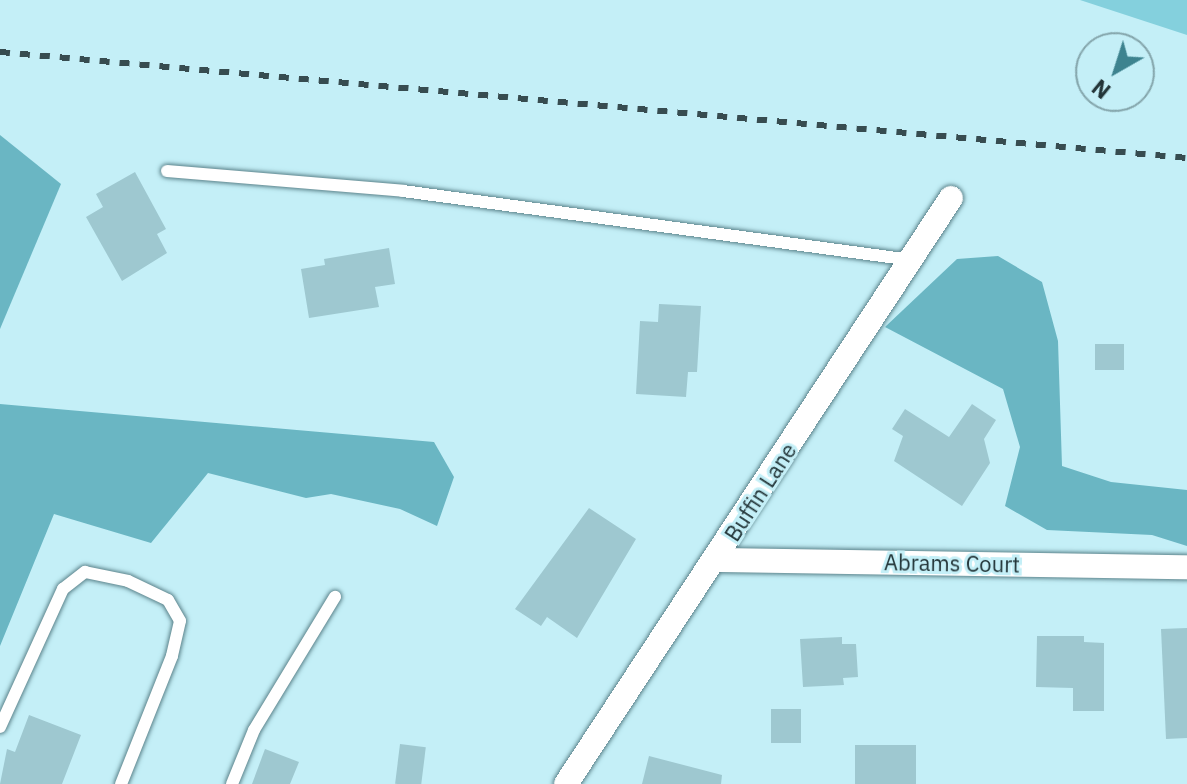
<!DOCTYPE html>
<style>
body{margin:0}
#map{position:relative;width:1187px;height:784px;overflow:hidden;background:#c4eff7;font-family:"IBM Plex Sans",sans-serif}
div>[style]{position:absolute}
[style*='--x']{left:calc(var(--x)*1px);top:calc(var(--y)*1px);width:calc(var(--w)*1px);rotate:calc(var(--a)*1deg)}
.green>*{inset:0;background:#84d0dd}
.forest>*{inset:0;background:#6ab6c3}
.building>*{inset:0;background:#9ec8d0;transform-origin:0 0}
.roads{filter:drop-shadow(0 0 2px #5b838b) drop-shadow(0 0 2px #5b838b)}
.lane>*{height:12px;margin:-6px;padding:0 6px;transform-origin:6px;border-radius:6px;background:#fff}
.street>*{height:24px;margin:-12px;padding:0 12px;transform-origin:12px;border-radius:12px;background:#fff}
.rail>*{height:6px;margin-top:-3px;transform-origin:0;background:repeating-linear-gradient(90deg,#374c50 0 10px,transparent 0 20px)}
span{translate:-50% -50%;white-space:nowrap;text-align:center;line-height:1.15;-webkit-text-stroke:6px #c4eff7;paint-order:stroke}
.street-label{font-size:22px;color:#233538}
.north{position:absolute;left:1075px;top:32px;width:80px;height:80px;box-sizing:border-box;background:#c4eff7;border:2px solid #84a5ab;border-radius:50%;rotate:219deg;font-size:22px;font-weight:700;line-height:32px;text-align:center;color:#233538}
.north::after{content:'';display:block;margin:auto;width:28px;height:36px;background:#3d838f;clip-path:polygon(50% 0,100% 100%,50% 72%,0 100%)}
</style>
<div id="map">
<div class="green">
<i style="clip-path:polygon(1080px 0,1187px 0,1187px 35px)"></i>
</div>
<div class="forest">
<i style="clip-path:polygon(0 135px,61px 184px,0 329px)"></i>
<i style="clip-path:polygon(998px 256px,1042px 282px,1058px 341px,1062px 466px,1111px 482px,1187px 490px,1187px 546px,1152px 535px,1047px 530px,1005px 506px,1020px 447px,1003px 389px,885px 327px,957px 259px)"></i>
<i style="clip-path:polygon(0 404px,434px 442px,454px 477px,437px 526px,400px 509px,331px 494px,306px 498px,208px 473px,151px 543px,54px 514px,0 646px)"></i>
</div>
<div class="building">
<i style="clip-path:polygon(135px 172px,166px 229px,157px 234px,167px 253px,122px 281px,86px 217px,103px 207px,96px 194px)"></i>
<i style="clip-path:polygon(389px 248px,395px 284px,375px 287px,379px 307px,309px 318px,301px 269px,325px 265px,324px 259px)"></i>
<i style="clip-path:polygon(659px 304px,701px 306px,697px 372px,688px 372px,686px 397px,636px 394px,640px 321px,658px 322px)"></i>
<i style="left:1095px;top:344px;width:29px;height:26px"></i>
<i style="clip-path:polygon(972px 404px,996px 420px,984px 439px,990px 463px,962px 506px,894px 461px,903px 436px,892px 429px,905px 409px,949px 437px)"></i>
<i style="clip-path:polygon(589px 508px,636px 539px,577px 638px,547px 617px,541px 626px,515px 609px)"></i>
<i style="clip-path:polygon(1187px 628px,1187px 738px,1166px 739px,1161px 629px)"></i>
<i style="clip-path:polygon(1037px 636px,1084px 636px,1084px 642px,1104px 643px,1104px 711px,1073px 711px,1073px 688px,1036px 687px)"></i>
<i style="clip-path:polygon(842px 637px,842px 644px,856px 644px,858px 677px,843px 678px,844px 685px,803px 687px,800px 639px)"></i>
<i style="left:771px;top:709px;width:30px;height:34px"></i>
<i style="clip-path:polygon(29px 715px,81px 735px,62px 784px,0 784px,7px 749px,15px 752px)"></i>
<i style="left:400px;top:744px;width:26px;height:40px;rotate:7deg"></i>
<i style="left:916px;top:745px;width:39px;height:61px;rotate:90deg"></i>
<i style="clip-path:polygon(265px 749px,299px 762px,290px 784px,252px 784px)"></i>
<i style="clip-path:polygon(649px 756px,722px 775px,721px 784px,642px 784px)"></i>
</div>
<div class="roads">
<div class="lane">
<i style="--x:167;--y:171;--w:237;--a:4.8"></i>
<i style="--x:403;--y:191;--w:513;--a:7.73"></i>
<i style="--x:0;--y:727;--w:152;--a:-65.5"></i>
<i style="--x:63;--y:589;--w:28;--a:-38"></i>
<i style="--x:85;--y:572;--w:44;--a:11.8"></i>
<i style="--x:128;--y:581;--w:44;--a:25.4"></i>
<i style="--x:168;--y:600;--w:24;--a:60"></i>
<i style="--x:180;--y:621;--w:36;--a:103"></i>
<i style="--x:172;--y:656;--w:138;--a:111.7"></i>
<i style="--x:232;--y:784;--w:58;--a:-67.8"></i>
<i style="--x:254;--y:730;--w:156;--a:-58.7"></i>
</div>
<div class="street">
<i style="--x:717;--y:560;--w:470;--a:0.9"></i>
<i style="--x:566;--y:784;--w:701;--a:-56.7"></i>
</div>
</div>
<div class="rail">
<i style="--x:0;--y:52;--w:1192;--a:5.1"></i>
</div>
<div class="street-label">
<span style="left:760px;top:492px;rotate:-57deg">Buffin Lane</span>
<span style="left:952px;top:563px;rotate:1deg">Abrams Court</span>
</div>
<div class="north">N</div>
</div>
